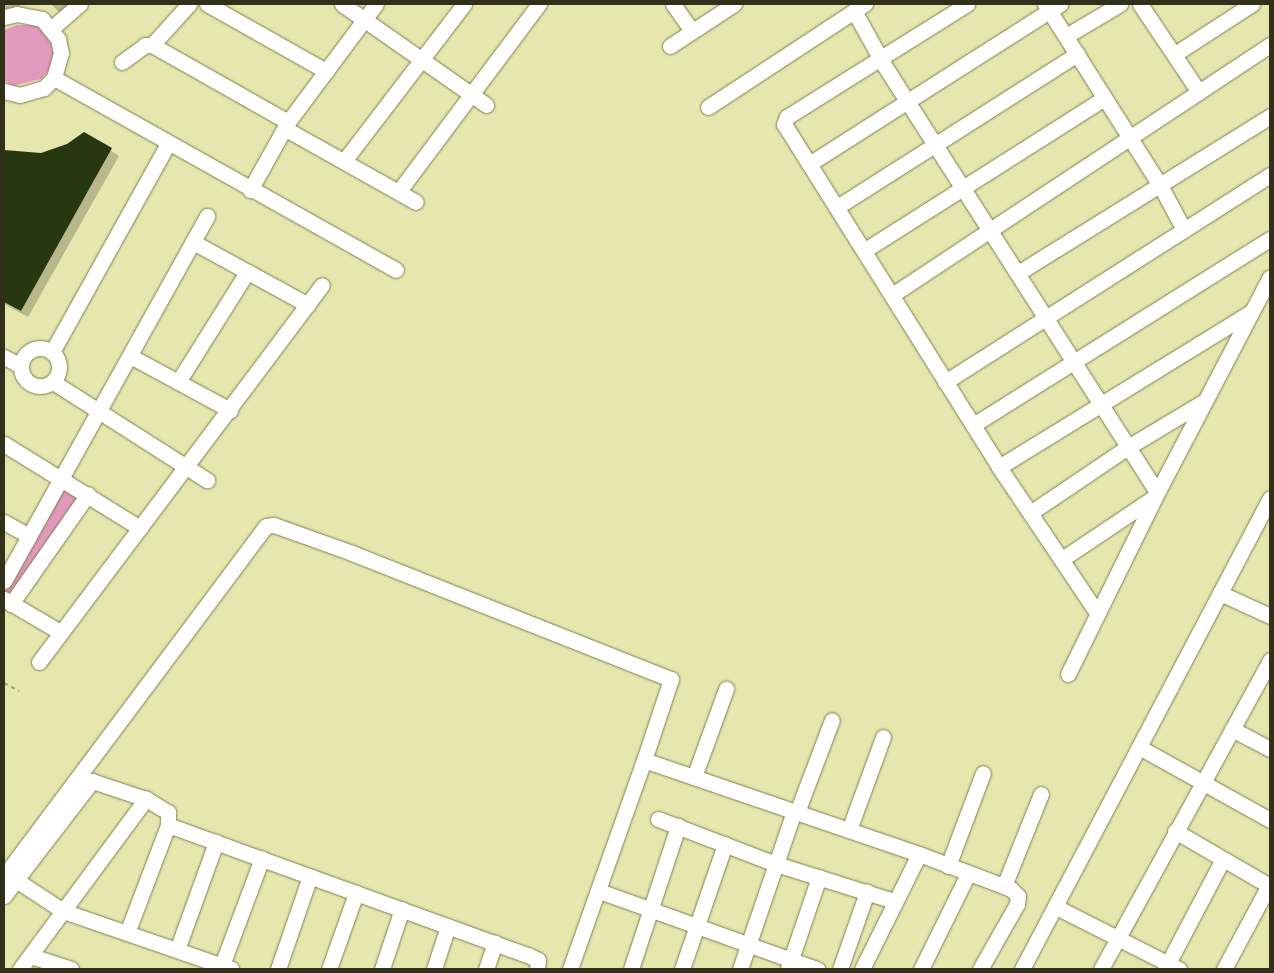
<!DOCTYPE html>
<style>
body{margin:0}
#map{position:relative;width:1274px;height:973px;overflow:hidden;background:#e6e6af;font-family:"Space Grotesk",sans-serif}
div>[style]{position:absolute}
[style*='--x']{left:calc(var(--x)*1px);top:calc(var(--y)*1px);width:calc(var(--w)*1px);rotate:calc(var(--a)*1deg)}
.green>*{inset:0;background:#e09abd}
.shadow>*{inset:0;background:#0003}
.building>*{inset:0;background:#27370f}
.path>*{height:2px;margin-top:-1px;transform-origin:0;background:repeating-linear-gradient(90deg,#a4a479 0 4px,transparent 0 8px)}
.roads{filter:drop-shadow(0 0 1px #807f4c) drop-shadow(0 0 1px #807f4c)}
.minor>*{height:15px;margin:-7.5px;padding:0 7.5px;transform-origin:7.5px;border-radius:7.5px;background:#fff}
.minor>.ring{margin:-7.5px;padding:0;box-sizing:content-box;background:none;border:15px solid #fff;border-radius:50%}
span{translate:-50% -50%;white-space:nowrap;text-align:center;line-height:1.15;-webkit-text-stroke:5px #f4f4bc;paint-order:stroke}
.frame{position:absolute;inset:0;border:5px solid #31311b;pointer-events:none}
</style>
<div id="map">
<div class="green">
<i style="clip-path:polygon(17px 25px,34px 25px,45px 32px,51px 41px,53px 54px,50px 69px,41px 79px,13px 86px,4px 80px,4px 30px)"></i>
<i style="clip-path:polygon(64px 484px,81px 494px,10px 595px,4px 592px)"></i>
</div>
<div class="shadow">
<i style="clip-path:polygon(4px 4px,18px 4px,22px 8px,4px 19px)"></i>
<i style="clip-path:polygon(51px 4px,72px 4px,61px 14px)"></i>
<i style="clip-path:polygon(84px 133px,119px 156px,28px 317px,4px 304px,4px 151px,41px 154px,67px 145px)"></i>
</div>
<div class="building">
<i style="clip-path:polygon(84px 132px,112px 148px,21px 311px,4px 302px,4px 150px,41px 153px,67px 144px)"></i>
</div>
<div class="path">
<i style="--x:4;--y:683;--w:17;--a:28"></i>
</div>
<div class="roads">
<div class="minor">
<i style="--x:207;--y:4;--w:137;--a:29.4"></i>
<i style="--x:342;--y:4;--w:176;--a:35"></i>
<i style="--x:673;--y:4;--w:33;--a:55"></i>
<i style="--x:967;--y:4;--w:213;--a:147.9"></i>
<i style="--x:787;--y:117;--w:8;--a:113"></i>
<i style="--x:784;--y:124;--w:405;--a:57.9"></i>
<i style="--x:999;--y:467;--w:176;--a:56.1"></i>
<i style="--x:1045;--y:4;--w:214;--a:57.6"></i>
<i style="--x:1160;--y:185;--w:51;--a:61.9"></i>
<i style="--x:1140;--y:4;--w:106;--a:56.2"></i>
<i style="--x:854;--y:11;--w:62;--a:60.9"></i>
<i style="--x:884;--y:65;--w:507;--a:57.41"></i>
<i style="--x:4;--y:17;--w:13;--a:-13"></i>
<i style="--x:17;--y:14;--w:25;--a:11"></i>
<i style="--x:42;--y:19;--w:26;--a:51"></i>
<i style="--x:58;--y:39;--w:14;--a:78"></i>
<i style="--x:61;--y:53;--w:26;--a:106"></i>
<i style="--x:54;--y:78;--w:14;--a:135"></i>
<i style="--x:44;--y:88;--w:25;--a:164"></i>
<i style="--x:20;--y:95;--w:16;--a:-166"></i>
<i style="--x:52;--y:28;--w:37;--a:-41"></i>
<i style="--x:1066;--y:36;--w:63;--a:-30.7"></i>
<i style="--x:152;--y:45;--w:55;--a:-47.9"></i>
<i style="--x:670;--y:46;--w:77;--a:-33.3"></i>
<i style="--x:1175;--y:54;--w:92;--a:-33"></i>
<i style="--x:122;--y:62;--w:29;--a:-36"></i>
<i style="--x:145;--y:45;--w:7;--a:0"></i>
<i style="--x:152;--y:45;--w:156;--a:29.5"></i>
<i style="--x:54;--y:78;--w:392;--a:29.3"></i>
<i style="--x:708;--y:107;--w:188;--a:-33.3"></i>
<i style="--x:284;--y:128;--w:151;--a:29.3"></i>
<i style="--x:344;--y:161;--w:198;--a:-52.6"></i>
<i style="--x:809;--y:164;--w:298;--a:-32.5"></i>
<i style="--x:250;--y:190;--w:78;--a:-60.8"></i>
<i style="--x:288;--y:122;--w:147;--a:-53.3"></i>
<i style="--x:399;--y:191;--w:234;--a:-53.2"></i>
<i style="--x:837;--y:207;--w:285;--a:-32.5"></i>
<i style="--x:193;--y:242;--w:131;--a:28.7"></i>
<i style="--x:865;--y:250;--w:282;--a:-32.4"></i>
<i style="--x:1018;--y:273;--w:297;--a:-31.9"></i>
<i style="--x:892;--y:295;--w:453;--a:-33.5"></i>
<i class="ring" style="left:21px;top:348px;width:23px;height:23px"></i>
<i style="--x:52;--y:352;--w:238;--a:-60.9"></i>
<i style="--x:130;--y:356;--w:114;--a:28.4"></i>
<i style="--x:4;--y:357;--w:19;--a:28"></i>
<i style="--x:53;--y:382;--w:183;--a:32.5"></i>
<i style="--x:178;--y:382;--w:130;--a:-57.9"></i>
<i style="--x:945;--y:382;--w:385;--a:-32.5"></i>
<i style="--x:973;--y:425;--w:350;--a:-32.1"></i>
<i style="--x:4;--y:444;--w:160;--a:31.7"></i>
<i style="--x:999;--y:467;--w:296;--a:-31.6"></i>
<i style="--x:1030;--y:513;--w:118;--a:-34"></i>
<i style="--x:1128;--y:447;--w:90;--a:-30.9"></i>
<i style="--x:4;--y:522;--w:29;--a:29"></i>
<i style="--x:1062;--y:559;--w:110;--a:-33.8"></i>
<i style="--x:4;--y:581;--w:418;--a:-60.9"></i>
<i style="--x:1220;--y:593;--w:55;--a:24.7"></i>
<i style="--x:4;--y:599;--w:65;--a:30.5"></i>
<i style="--x:11;--y:604;--w:134;--a:-55"></i>
<i style="--x:39;--y:662;--w:471;--a:-53.1"></i>
<i style="--x:1068;--y:674;--w:197;--a:-63.8"></i>
<i style="--x:1155;--y:497;--w:248;--a:-62.4"></i>
<i style="--x:1232;--y:729;--w:43;--a:27.8"></i>
<i style="--x:1139;--y:747;--w:150;--a:29.1"></i>
<i style="--x:694;--y:777;--w:94;--a:-70"></i>
<i style="--x:797;--y:812;--w:98;--a:-69.2"></i>
<i style="--x:658;--y:819;--w:126;--a:20.9"></i>
<i style="--x:776;--y:864;--w:124;--a:17.4"></i>
<i style="--x:849;--y:830;--w:99;--a:-69.9"></i>
<i style="--x:1175;--y:831;--w:110;--a:30.1"></i>
<i style="--x:948;--y:866;--w:99;--a:-69.4"></i>
<i style="--x:4;--y:876;--w:437;--a:-53.2"></i>
<i style="--x:266;--y:526;--w:8;--a:-7"></i>
<i style="--x:274;--y:525;--w:83;--a:19.7"></i>
<i style="--x:352;--y:553;--w:343;--a:21.6"></i>
<i style="--x:671;--y:679;--w:85;--a:108.4"></i>
<i style="--x:16;--y:880;--w:125;--a:-52.5"></i>
<i style="--x:92;--y:781;--w:57;--a:18.4"></i>
<i style="--x:146;--y:799;--w:26;--a:31"></i>
<i style="--x:168;--y:812;--w:13;--a:90"></i>
<i style="--x:168;--y:825;--w:383;--a:19.9"></i>
<i style="--x:528;--y:955;--w:11;--a:27"></i>
<i style="--x:538;--y:960;--w:9;--a:96"></i>
<i style="--x:1004;--y:886;--w:99;--a:-68.1"></i>
<i style="--x:599;--y:891;--w:232;--a:19.7"></i>
<i style="--x:4;--y:896;--w:20;--a:-53"></i>
<i style="--x:16;--y:880;--w:56;--a:33.4"></i>
<i style="--x:63;--y:911;--w:178;--a:19"></i>
<i style="--x:1056;--y:907;--w:138;--a:26.8"></i>
<i style="--x:127;--y:933;--w:116;--a:-69.2"></i>
<i style="--x:177;--y:950;--w:115;--a:-70.1"></i>
<i style="--x:31;--y:956;--w:42;--a:18"></i>
<i style="--x:222;--y:965;--w:114;--a:-69.5"></i>
<i style="--x:788;--y:968;--w:96;--a:-71.2"></i>
<i style="--x:20;--y:969;--w:212;--a:-53.5"></i>
<i style="--x:278;--y:969;--w:98;--a:-71"></i>
<i style="--x:329;--y:969;--w:81;--a:-70.4"></i>
<i style="--x:382;--y:969;--w:63;--a:-71.6"></i>
<i style="--x:434;--y:969;--w:45;--a:-72"></i>
<i style="--x:486;--y:969;--w:28;--a:-71"></i>
<i style="--x:570;--y:969;--w:222;--a:-70.5"></i>
<i style="--x:644;--y:760;--w:291;--a:18.9"></i>
<i style="--x:919;--y:854;--w:98;--a:20.8"></i>
<i style="--x:1011;--y:889;--w:10;--a:45"></i>
<i style="--x:1018;--y:896;--w:8;--a:97"></i>
<i style="--x:1017;--y:904;--w:75;--a:119.6"></i>
<i style="--x:631;--y:969;--w:151;--a:-71.8"></i>
<i style="--x:682;--y:969;--w:132;--a:-71"></i>
<i style="--x:740;--y:969;--w:167;--a:-71.1"></i>
<i style="--x:840;--y:969;--w:82;--a:-70.7"></i>
<i style="--x:862;--y:969;--w:128;--a:-63.6"></i>
<i style="--x:921;--y:969;--w:106;--a:-63.7"></i>
<i style="--x:1022;--y:969;--w:532;--a:-62.23"></i>
<i style="--x:1101;--y:969;--w:352;--a:-61.3"></i>
<i style="--x:1165;--y:969;--w:124;--a:-62.2"></i>
<i style="--x:1224;--y:969;--w:95;--a:-61.8"></i>
</div>
</div>
<div class="frame"></div>
</div>
